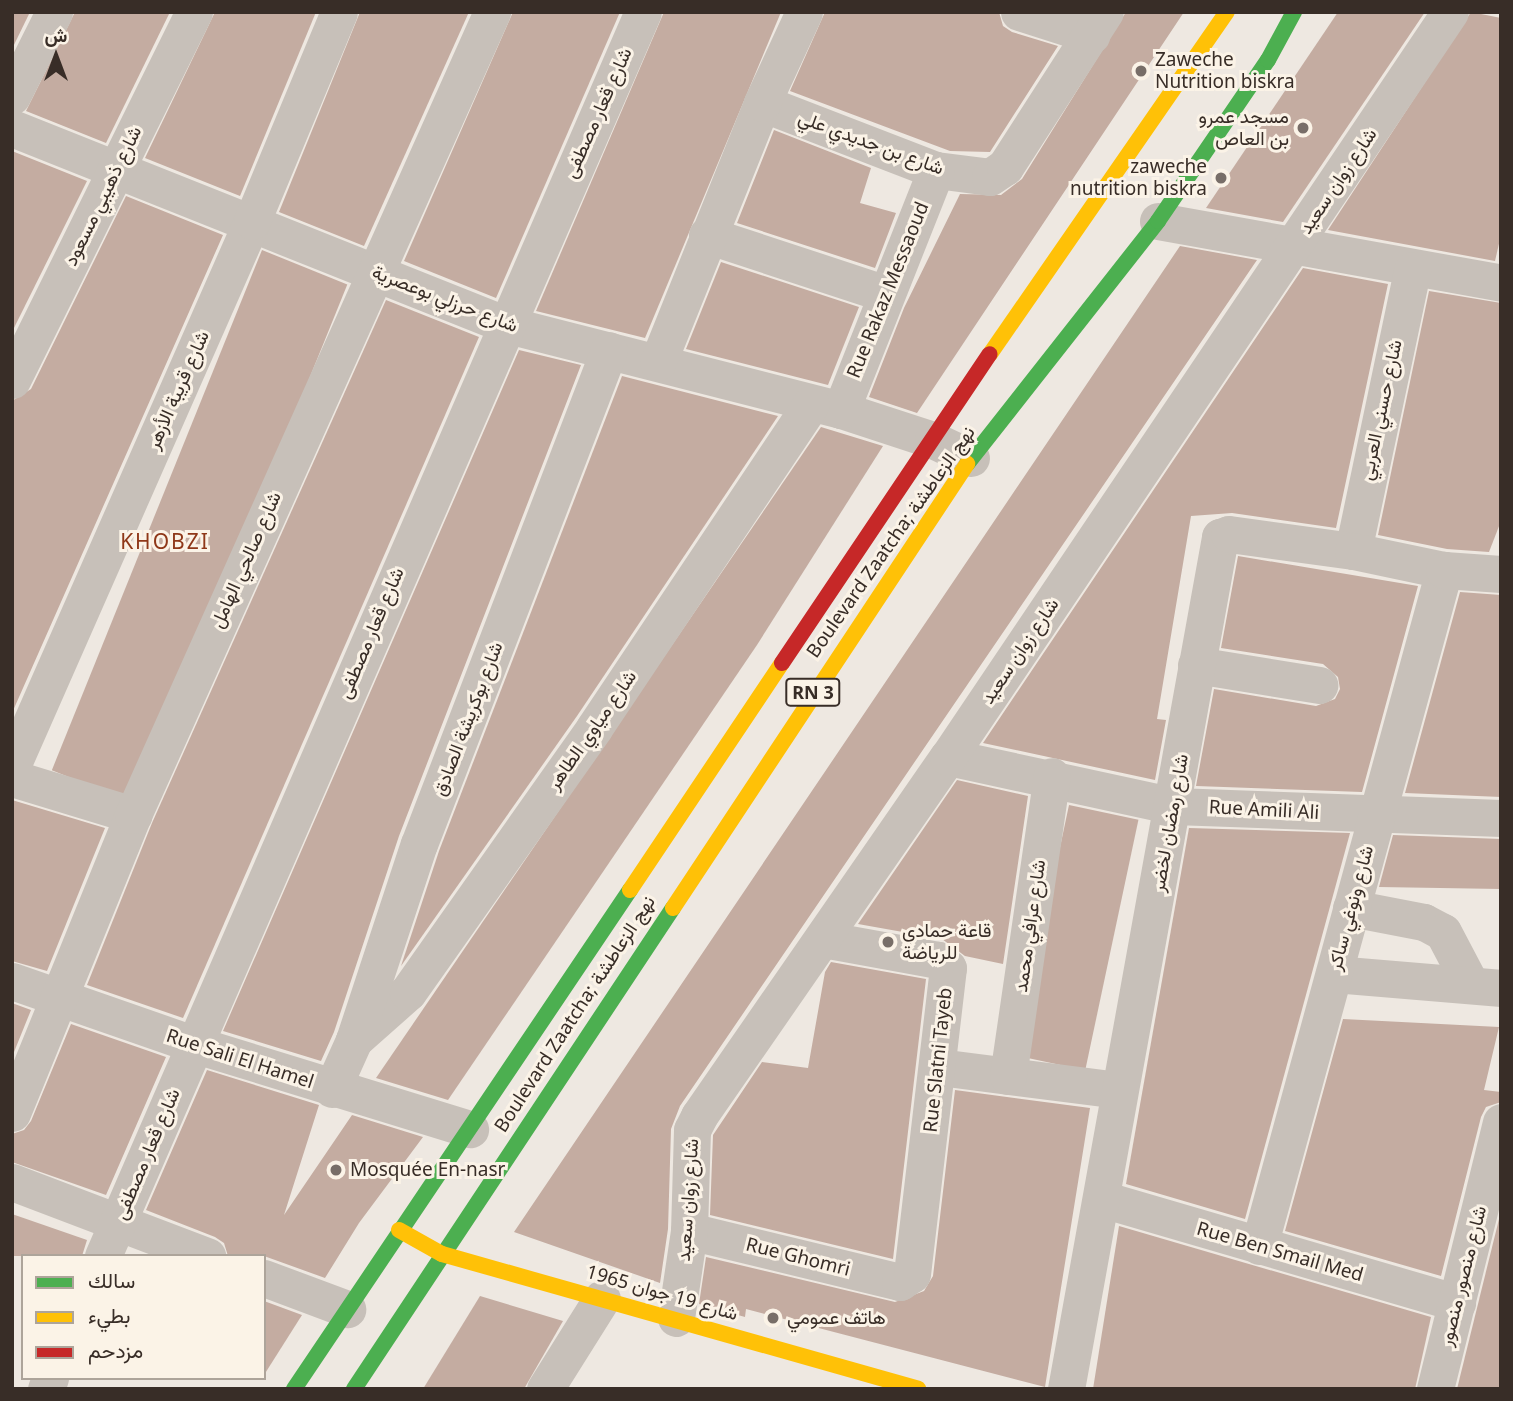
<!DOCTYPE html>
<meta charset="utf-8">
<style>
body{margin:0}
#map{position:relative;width:1513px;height:1401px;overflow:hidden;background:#eee8e1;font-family:"Noto Sans",Vazirmatn,sans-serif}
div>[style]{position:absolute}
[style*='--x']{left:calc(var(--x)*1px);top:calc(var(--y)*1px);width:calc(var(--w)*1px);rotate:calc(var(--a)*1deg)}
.building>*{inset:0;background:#c4aca1;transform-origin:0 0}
.street>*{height:37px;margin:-18.5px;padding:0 18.5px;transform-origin:18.5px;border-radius:18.5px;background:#c7c0b9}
.fast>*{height:16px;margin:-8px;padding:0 8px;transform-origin:8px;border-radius:8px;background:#4caf50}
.slow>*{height:16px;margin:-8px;padding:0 8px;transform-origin:8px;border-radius:8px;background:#ffc107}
.jam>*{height:16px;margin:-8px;padding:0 8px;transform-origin:8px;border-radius:8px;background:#c62828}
.dots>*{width:19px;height:19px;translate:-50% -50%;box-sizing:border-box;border:4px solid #fbf3e7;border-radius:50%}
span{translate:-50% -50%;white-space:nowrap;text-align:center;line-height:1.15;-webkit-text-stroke:6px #fbf3e7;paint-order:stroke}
.shield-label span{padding:2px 5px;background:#fbf3e7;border:2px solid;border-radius:5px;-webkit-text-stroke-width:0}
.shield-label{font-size:18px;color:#382d27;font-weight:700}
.poi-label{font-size:19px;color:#382d27}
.left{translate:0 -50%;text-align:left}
.right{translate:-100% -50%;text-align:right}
.street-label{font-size:19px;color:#382d27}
.neighbourhood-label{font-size:21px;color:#8f3819;letter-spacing:2px}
.frame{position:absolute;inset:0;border:14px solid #382d27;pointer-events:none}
.legend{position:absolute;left:21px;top:1254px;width:245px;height:126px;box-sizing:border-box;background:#fbf3e7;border:2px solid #ada49a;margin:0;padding:9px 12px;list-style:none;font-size:21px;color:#382d27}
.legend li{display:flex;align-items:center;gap:14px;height:35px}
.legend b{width:35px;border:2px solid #ada49a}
.north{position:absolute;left:21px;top:21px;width:70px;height:70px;-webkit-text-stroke:5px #fbf3e7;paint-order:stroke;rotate:0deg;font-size:19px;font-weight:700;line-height:28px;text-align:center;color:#382d27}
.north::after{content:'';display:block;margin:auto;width:24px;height:32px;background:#382d27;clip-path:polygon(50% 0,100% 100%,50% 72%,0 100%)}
</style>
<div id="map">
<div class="building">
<i style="clip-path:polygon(12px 12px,30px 12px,12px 49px)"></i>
<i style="clip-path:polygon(75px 12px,170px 12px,106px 143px,26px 111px)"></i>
<i style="clip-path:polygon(215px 12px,316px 12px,240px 196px,145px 158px)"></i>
<i style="clip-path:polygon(360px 12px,469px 12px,364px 246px,279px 212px)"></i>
<i style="clip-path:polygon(513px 12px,620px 12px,496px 298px,404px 261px)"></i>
<i style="clip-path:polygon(664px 12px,781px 12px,645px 338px,536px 311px)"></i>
<i style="clip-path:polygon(825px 12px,999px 12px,1003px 26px,1012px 32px,1058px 46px,990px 152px,950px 151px,790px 91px)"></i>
<i style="clip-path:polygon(1126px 12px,1184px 12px,917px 413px,869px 397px,904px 308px,960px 194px,1001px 195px,1022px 179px)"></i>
<i style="clip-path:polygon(1338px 12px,1425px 12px,1283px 222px,1206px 208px)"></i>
<i style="clip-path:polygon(1471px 12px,1501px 18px,1501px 235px,1495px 261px,1328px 230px)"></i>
<i style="clip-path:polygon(774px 130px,871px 168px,860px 203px,896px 213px,875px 268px,737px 223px)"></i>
<i style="clip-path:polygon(12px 151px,87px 181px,12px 332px)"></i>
<i style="clip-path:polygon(126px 196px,223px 235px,12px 713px,12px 401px,31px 389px)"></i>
<i style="clip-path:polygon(1180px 246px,1257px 260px,680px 1106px,671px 1129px,668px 1229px,660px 1283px,514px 1232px)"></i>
<i style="left:262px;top:250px;width:92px;height:561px;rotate:22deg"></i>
<i style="clip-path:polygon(721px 262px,859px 307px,828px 385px,686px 349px)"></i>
<i style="clip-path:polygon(1303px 268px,1388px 284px,1336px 528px,1232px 513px,1191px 516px,1157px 719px,1166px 720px,1155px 780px,983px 743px)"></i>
<i style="clip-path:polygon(1429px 291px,1501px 303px,1501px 521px,1489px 552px,1447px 549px,1378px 535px)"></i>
<i style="clip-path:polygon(386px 300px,479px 337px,183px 1018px,87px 985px,152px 823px)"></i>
<i style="clip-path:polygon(519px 350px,581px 365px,399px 836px,334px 1032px,321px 1061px,223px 1031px)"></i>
<i style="clip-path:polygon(622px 376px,778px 416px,577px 716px,401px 966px,439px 851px)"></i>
<i style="clip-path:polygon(821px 427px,883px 446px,757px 645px,448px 1100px,376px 1078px)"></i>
<i style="clip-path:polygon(1238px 556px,1418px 586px,1362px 792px,1196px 786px,1214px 689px,1316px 706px,1335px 699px,1340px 689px,1338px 677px,1323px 664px,1221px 648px)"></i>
<i style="clip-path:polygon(1460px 592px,1501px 595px,1501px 797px,1405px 793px)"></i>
<i style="clip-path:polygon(957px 780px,1028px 796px,1003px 964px,965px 956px,942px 939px,858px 924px)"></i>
<i style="clip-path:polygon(12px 800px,105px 828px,47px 971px,12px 961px)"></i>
<i style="left:1069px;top:805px;width:71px;height:256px;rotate:12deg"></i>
<i style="clip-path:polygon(1189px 828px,1350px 833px,1245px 1219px,1126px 1184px)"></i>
<i style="clip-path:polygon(1393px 835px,1501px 839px,1501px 889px,1379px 887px)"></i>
<i style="clip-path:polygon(831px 962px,926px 979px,893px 1259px,710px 1215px,713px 1135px,762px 1062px,808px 1068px,825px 972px)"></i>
<i style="clip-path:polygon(12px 1003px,31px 1010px,12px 1057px)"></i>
<i style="clip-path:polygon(1343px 1019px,1499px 1027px,1484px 1090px,1501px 1092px,1501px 1102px,1486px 1107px,1481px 1117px,1441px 1276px,1285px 1231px)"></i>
<i style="clip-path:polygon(71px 1024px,166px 1057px,106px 1195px,12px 1162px,12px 1134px,24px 1130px,31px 1121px)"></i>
<i style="clip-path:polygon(207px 1070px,319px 1105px,284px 1215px,352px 1115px,423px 1137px,359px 1223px,325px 1278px,264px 1256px,228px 1256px,224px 1243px,215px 1237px,146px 1210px)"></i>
<i style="clip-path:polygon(955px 1090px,1090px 1108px,1045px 1387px,746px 1309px,745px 1317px,699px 1304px,706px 1257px,895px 1302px,924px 1291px,933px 1276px)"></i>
<i style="clip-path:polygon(1501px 1211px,1501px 1389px,1457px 1389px,1477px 1308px)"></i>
<i style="clip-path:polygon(12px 1214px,87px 1240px,82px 1256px,12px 1256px)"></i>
<i style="clip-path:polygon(1119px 1226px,1431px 1317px,1415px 1389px,1093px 1389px)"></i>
<i style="clip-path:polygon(480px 1296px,563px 1321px,524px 1389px,423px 1389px)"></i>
<i style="clip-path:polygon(264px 1301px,302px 1315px,264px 1375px)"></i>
</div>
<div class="street">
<i style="--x:1019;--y:12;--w:76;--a:17.7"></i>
<i style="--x:12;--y:96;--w:94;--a:-63.4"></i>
<i style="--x:762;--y:103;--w:186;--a:21.1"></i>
<i style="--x:936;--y:170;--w:54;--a:7.4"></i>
<i style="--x:990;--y:177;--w:18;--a:-34"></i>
<i style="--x:1005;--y:167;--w:184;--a:-57.2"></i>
<i style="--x:12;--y:128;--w:530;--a:21.72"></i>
<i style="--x:504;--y:324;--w:348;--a:14.3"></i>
<i style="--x:841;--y:410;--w:97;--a:18.1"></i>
<i style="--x:933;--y:440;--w:42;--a:25.3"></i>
<i style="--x:1158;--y:221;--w:349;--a:10.2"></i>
<i style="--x:707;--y:235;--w:188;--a:18.2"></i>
<i style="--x:658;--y:362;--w:279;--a:-68.1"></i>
<i style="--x:762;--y:103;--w:100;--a:-65.2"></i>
<i style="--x:12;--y:380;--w:411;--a:-63.7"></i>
<i style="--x:841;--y:410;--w:258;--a:-68.4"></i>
<i style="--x:1353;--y:551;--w:287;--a:-78.1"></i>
<i style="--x:1196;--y:665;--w:125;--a:9.2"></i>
<i style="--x:948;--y:757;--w:231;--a:12.2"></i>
<i style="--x:1174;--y:806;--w:327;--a:2.1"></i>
<i style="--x:12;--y:766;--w:596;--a:-66.23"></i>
<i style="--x:252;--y:221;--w:226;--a:-67.4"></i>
<i style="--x:12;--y:778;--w:127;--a:17"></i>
<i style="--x:1351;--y:908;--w:74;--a:10.9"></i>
<i style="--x:1424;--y:922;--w:21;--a:28"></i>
<i style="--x:1443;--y:932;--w:60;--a:62.2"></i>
<i style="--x:1334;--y:974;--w:168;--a:4.8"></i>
<i style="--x:12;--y:981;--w:192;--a:19.2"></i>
<i style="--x:193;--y:1044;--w:290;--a:17.1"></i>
<i style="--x:354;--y:1040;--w:72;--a:-41.6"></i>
<i style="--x:408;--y:992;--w:323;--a:-54.8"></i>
<i style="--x:594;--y:728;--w:390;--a:-56.2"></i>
<i style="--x:939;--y:1067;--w:181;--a:7.3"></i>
<i style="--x:1008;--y:1076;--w:303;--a:-81.7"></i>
<i style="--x:332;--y:1089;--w:54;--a:-65.8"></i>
<i style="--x:354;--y:1040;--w:206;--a:-71.7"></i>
<i style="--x:419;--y:844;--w:529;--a:-68.96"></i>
<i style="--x:12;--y:1113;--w:322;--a:-67.9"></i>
<i style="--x:133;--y:815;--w:880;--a:-65.91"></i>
<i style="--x:12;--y:1182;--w:209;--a:20.8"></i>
<i style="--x:1102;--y:1199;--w:370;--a:16.3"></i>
<i style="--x:689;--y:1231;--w:217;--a:13.6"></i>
<i style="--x:900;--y:1282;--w:14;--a:-34"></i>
<i style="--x:912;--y:1274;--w:308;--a:-83.3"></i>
<i style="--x:948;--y:968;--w:13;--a:-141"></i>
<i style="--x:938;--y:960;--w:117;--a:-169.7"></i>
<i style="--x:1259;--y:1246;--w:701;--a:-74.69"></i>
<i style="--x:103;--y:1256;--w:1356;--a:-66.54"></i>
<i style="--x:264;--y:1278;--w:89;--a:20.5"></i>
<i style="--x:676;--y:1318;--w:88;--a:-81.5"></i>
<i style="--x:689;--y:1231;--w:101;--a:-88.3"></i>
<i style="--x:692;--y:1130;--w:16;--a:-63"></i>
<i style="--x:699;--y:1116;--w:437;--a:-55.3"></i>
<i style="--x:948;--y:757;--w:898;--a:-56.03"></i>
<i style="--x:46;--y:1389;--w:12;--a:-70"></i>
<i style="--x:545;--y:1389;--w:107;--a:-57.9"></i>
<i style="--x:1066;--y:1389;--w:866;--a:-79.75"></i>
<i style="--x:1220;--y:537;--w:9;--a:-18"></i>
<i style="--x:1229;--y:534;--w:125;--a:7.8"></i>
<i style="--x:1353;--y:551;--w:93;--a:11.8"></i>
<i style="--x:1444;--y:570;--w:57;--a:4"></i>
<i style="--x:1435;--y:1389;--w:275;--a:-76.1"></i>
</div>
<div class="fast">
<i style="--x:967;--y:464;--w:309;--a:-51.8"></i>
<i style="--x:1158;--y:221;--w:195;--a:-55.7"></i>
<i style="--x:1268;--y:60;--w:55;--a:-61.6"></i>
<i style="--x:294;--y:1389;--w:602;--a:-56.05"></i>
<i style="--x:354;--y:1389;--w:577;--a:-56.45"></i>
</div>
<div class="slow">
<i style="--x:990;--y:354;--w:416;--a:-55.3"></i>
<i style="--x:630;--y:890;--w:273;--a:-56.2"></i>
<i style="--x:673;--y:908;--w:533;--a:-56.49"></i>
<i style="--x:399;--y:1230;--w:49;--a:29.2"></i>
<i style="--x:442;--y:1254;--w:495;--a:15.8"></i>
</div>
<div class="jam">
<i style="--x:782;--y:663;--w:372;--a:-56.1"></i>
</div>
<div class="dots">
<i style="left:1141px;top:71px;background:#786e68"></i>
<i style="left:1303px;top:128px;background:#786e68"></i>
<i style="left:1221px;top:178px;background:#786e68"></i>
<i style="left:888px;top:942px;background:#786e68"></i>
<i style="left:336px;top:1170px;background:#786e68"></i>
<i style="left:773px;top:1318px;background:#786e68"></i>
</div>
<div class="shield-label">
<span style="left:813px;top:692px">RN 3</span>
</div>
<div class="poi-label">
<span class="left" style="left:1155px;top:71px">Zaweche<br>Nutrition biskra</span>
<span class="right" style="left:1289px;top:128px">مسجد عمرو<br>بن العاص</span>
<span class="right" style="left:1207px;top:178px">zaweche<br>nutrition biskra</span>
<span class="left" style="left:902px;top:942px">قاعة حمادي<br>للرياضة</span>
<span class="left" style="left:350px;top:1170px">Mosquée En-nasr</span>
<span class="left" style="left:787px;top:1318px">هاتف عمومي</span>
</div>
<div class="street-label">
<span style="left:598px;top:113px;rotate:-66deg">شارع قعار مصطفى</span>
<span style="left:871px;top:143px;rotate:20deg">شارع بن جديدي علي</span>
<span style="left:1338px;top:181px;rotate:-56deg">شارع زوان سعيد</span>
<span style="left:103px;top:196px;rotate:-64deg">شارع ذهيبي مسعود</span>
<span style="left:888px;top:290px;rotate:-68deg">Rue Rakaz Messaoud</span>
<span style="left:445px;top:299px;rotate:21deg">شارع حرزلي بوعصرية</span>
<span style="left:178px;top:390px;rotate:-66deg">شارع قريبة الأزهر</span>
<span style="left:1381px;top:410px;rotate:-78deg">شارع حسني العربي</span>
<span style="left:891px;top:542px;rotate:-55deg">Boulevard Zaatcha; نهج الزعاطشة</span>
<span style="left:246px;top:560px;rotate:-66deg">شارع صالحي الهامل</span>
<span style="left:371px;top:633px;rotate:-67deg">شارع قعار مصطفى</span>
<span style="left:1020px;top:651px;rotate:-56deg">شارع زوان سعيد</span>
<span style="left:468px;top:719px;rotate:-69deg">شارع بوكريشة الصادق</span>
<span style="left:592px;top:730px;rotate:-55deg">شارع مياوي الطاهر</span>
<span style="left:1264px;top:810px;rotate:3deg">Rue Amili Ali</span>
<span style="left:1170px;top:823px;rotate:-80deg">شارع رمضان لخضر</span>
<span style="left:1351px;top:908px;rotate:-75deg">شارع ونوغي ساكر</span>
<span style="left:1030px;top:926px;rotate:-82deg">شارع عرافي محمد</span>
<span style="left:575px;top:1014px;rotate:-57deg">Boulevard Zaatcha; نهج الزعاطشة</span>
<span style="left:240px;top:1059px;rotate:18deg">Rue Sali El Hamel</span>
<span style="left:938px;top:1060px;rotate:-84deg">Rue Slatni Tayeb</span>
<span style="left:147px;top:1154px;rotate:-67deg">شارع قعار مصطفى</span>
<span style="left:688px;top:1200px;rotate:-86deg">شارع زوان سعيد</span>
<span style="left:1280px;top:1252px;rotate:16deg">Rue Ben Smail Med</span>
<span style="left:798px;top:1257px;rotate:14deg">Rue Ghomri</span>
<span style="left:1463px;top:1276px;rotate:-76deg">شارع منصور منصور</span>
<span style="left:662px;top:1293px;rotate:16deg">شارع 19 جوان 1965</span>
</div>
<div class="neighbourhood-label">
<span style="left:165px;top:541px">KHOBZI</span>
</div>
<div class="frame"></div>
<ul class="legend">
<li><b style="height:9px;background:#4caf50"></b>سالك</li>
<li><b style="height:9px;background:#ffc107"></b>بطيء</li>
<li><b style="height:9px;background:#c62828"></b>مزدحم</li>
</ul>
<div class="north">ش</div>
</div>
